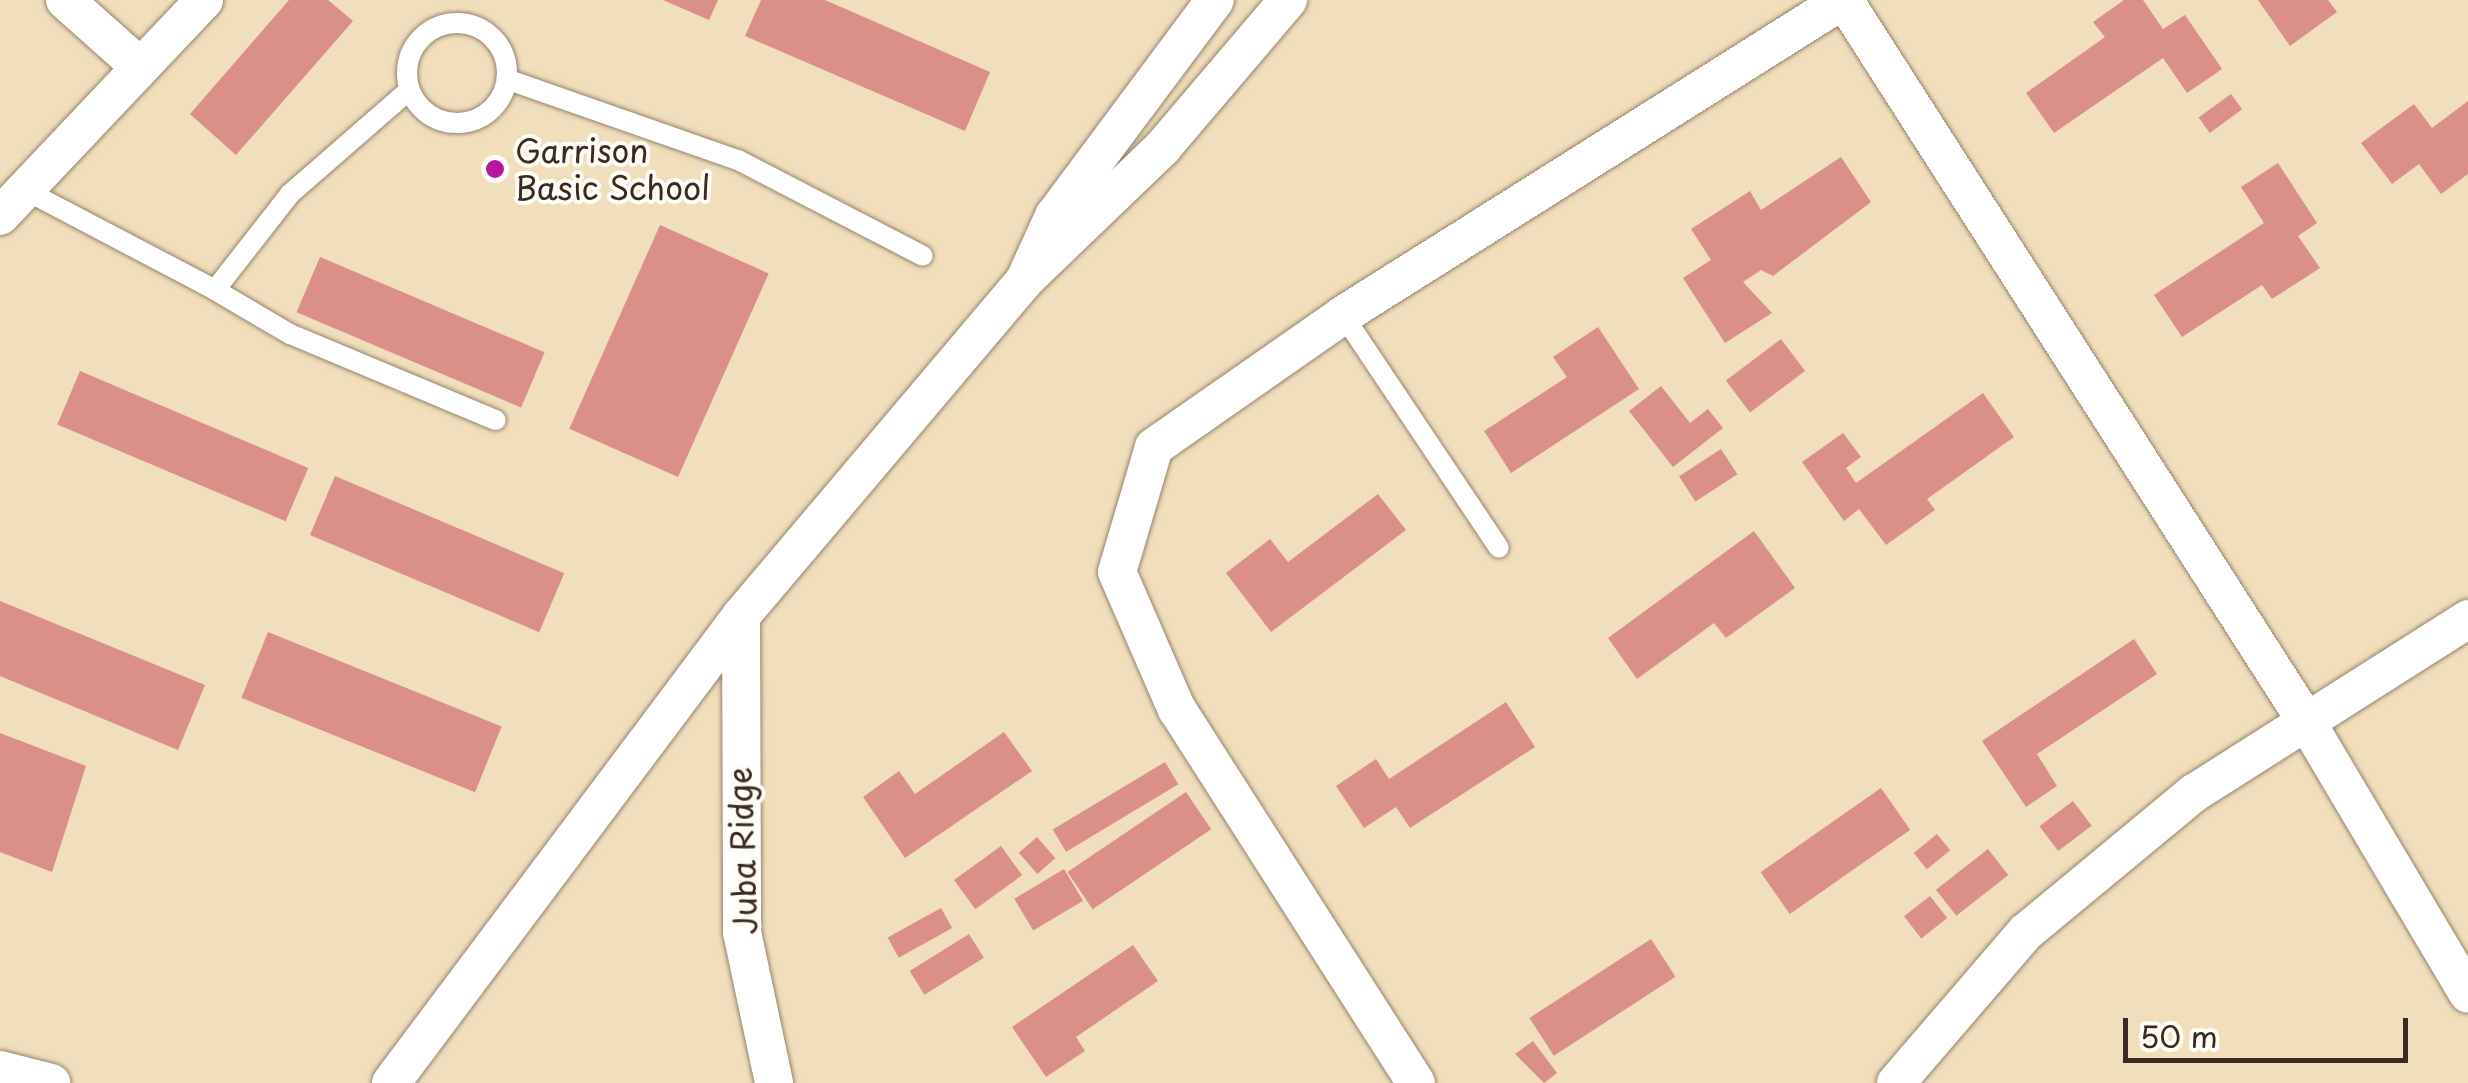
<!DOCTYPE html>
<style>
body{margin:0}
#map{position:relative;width:2468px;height:1083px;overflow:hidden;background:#f0debc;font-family:"Playpen Sans",sans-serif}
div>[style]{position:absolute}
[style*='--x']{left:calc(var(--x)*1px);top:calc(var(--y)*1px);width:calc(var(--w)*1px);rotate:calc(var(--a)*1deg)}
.building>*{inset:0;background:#da8f89;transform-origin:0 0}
.roads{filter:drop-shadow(0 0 2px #96846d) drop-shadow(0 0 2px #96846d)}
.lane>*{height:20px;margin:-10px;padding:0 10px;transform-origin:10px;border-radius:10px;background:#fff}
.lane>.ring{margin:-10px;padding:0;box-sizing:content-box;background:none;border:20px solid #fff;border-radius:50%}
.street>*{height:38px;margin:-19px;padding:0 19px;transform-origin:19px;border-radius:19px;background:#fff}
.dots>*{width:28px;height:28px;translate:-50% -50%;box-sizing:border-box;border:5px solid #fdfcf7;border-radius:50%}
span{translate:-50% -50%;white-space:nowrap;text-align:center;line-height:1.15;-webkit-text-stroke:8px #fdfcf7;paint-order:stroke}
.poi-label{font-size:32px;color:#3b2a1e}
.left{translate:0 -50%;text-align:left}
.street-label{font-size:32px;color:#3b2a1e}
.scale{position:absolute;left:2123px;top:1018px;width:285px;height:45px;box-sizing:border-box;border:5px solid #3b2a1e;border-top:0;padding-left:12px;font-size:30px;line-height:35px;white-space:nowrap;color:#3b2a1e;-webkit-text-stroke:8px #fdfcf7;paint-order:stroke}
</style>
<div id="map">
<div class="building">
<i style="clip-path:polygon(289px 0,328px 0,353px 21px,236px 155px,190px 114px)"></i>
<i style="clip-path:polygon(663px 0,718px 0,709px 20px)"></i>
<i style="clip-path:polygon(761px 0,825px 0,990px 72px,965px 131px,745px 36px)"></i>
<i style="clip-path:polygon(2124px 0,2143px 0,2163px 29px,2185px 15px,2222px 69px,2187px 93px,2163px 58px,2054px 133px,2026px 93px,2105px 37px,2093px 22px)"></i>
<i style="clip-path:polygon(2258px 0,2328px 0,2337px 12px,2290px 46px)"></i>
<i style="left:2231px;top:94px;width:19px;height:40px;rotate:54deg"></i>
<i style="clip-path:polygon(2468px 101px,2468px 174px,2441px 194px,2419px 164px,2392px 184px,2361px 143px,2414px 104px,2432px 128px)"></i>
<i style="clip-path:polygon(1841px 157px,1871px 202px,1773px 276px,1761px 270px,1743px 282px,1772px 313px,1725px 343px,1683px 278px,1711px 260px,1691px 229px,1750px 191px,1761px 210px)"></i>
<i style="clip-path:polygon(2278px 163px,2317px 223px,2298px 236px,2320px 268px,2272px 299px,2262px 285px,2182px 337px,2154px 295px,2264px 223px,2241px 187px)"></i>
<i style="left:660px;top:225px;width:119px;height:223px;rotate:24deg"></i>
<i style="left:320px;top:257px;width:244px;height:60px;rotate:23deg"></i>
<i style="clip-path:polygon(1598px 327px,1639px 389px,1511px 473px,1484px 431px,1567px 377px,1553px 357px)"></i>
<i style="left:1781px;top:339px;width:40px;height:69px;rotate:53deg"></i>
<i style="left:80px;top:371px;width:248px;height:58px;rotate:23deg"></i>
<i style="clip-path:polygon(1661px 386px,1690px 423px,1708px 409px,1723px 428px,1673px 467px,1629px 411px)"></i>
<i style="clip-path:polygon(1983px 393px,2014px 437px,1927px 499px,1935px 510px,1886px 545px,1859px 509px,1844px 521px,1802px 462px,1843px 433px,1861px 457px,1846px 468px,1856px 483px)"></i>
<i style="left:1721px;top:449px;width:30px;height:50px;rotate:57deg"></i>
<i style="left:335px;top:476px;width:249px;height:64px;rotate:23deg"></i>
<i style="clip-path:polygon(1378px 494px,1406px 530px,1271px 632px,1226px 573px,1270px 539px,1288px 562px)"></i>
<i style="clip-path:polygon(1754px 531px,1795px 588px,1726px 638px,1714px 623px,1637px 679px,1608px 638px)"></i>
<i style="clip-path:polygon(0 601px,205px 685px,178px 750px,0 676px)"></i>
<i style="left:268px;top:632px;width:252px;height:71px;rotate:22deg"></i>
<i style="clip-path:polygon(2134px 639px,2157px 674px,2037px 754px,2057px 786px,2026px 807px,1982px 741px)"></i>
<i style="clip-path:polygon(1506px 702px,1535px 747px,1410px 828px,1396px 807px,1364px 828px,1336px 786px,1376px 759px,1389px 779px)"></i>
<i style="clip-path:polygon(1004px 732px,1032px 771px,905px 858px,863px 797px,899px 771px,915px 794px)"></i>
<i style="clip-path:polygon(0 733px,86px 766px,52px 872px,0 852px)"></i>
<i style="left:1165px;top:762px;width:26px;height:131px;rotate:59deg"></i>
<i style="left:1881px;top:788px;width:51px;height:147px;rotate:55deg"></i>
<i style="left:1186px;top:792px;width:45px;height:143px;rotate:56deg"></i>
<i style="left:2073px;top:801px;width:31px;height:42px;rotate:53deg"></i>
<i style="left:1937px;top:834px;width:21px;height:30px;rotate:51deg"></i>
<i style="left:1037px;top:837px;width:28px;height:24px;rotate:49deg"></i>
<i style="left:1001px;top:846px;width:36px;height:58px;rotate:54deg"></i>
<i style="left:1988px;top:849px;width:33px;height:66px;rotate:52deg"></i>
<i style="left:1064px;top:869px;width:37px;height:58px;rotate:59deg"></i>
<i style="left:1930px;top:896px;width:28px;height:33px;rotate:52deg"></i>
<i style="left:941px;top:908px;width:23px;height:61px;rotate:61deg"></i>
<i style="left:969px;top:934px;width:28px;height:70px;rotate:58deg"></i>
<i style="left:1651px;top:939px;width:45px;height:145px;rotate:57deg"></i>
<i style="clip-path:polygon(1133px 945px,1158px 981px,1076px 1037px,1085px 1051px,1046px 1077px,1012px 1027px)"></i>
<i style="clip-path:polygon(1533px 1041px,1557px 1073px,1544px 1083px,1515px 1054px)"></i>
</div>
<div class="roads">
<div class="lane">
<i class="ring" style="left:407px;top:23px;width:80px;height:80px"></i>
<i style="--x:509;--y:80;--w:243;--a:19.3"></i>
<i style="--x:738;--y:160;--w:208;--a:27.4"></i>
<i style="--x:23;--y:189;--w:217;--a:27.7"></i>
<i style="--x:215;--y:290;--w:122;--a:-52"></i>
<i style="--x:290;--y:194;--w:157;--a:-41.1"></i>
<i style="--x:215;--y:290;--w:87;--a:30.4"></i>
<i style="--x:290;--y:334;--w:223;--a:22.7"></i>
<i style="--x:1343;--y:315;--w:280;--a:56.2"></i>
</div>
<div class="street">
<i style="--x:65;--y:0;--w:98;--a:41.7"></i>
<i style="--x:1844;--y:0;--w:856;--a:57.35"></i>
<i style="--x:2306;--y:721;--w:317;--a:59.3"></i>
<i style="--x:0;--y:216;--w:297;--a:-46.6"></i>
<i style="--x:1028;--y:273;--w:63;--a:-65.5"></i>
<i style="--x:1054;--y:216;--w:269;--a:-53.3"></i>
<i style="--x:741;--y:616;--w:316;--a:89.8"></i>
<i style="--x:742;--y:932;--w:154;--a:78"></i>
<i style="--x:0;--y:1070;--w:53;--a:14.3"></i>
<i style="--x:391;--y:1083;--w:584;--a:-53.15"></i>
<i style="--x:741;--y:616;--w:440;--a:-49.8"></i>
<i style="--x:1025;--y:280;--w:192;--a:-43.9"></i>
<i style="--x:1163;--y:147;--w:193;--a:-49.6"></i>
<i style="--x:1416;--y:1083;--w:443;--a:-122.6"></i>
<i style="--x:1177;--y:710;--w:150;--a:-113.5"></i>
<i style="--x:1117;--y:572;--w:130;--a:-73.5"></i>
<i style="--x:1154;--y:447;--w:231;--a:-34.9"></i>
<i style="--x:1343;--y:315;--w:591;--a:-32.21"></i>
<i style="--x:1896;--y:1083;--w:199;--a:-49.3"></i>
<i style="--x:2026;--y:932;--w:218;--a:-39.6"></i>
<i style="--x:2194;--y:793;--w:325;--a:-32.4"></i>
</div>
</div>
<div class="dots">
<i style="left:495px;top:169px;background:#b5179e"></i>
</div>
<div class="poi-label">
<span class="left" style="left:515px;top:169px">Garrison<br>Basic School</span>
</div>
<div class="street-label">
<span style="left:742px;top:851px;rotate:-92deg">Juba Ridge</span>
</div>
<div class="scale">50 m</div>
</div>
